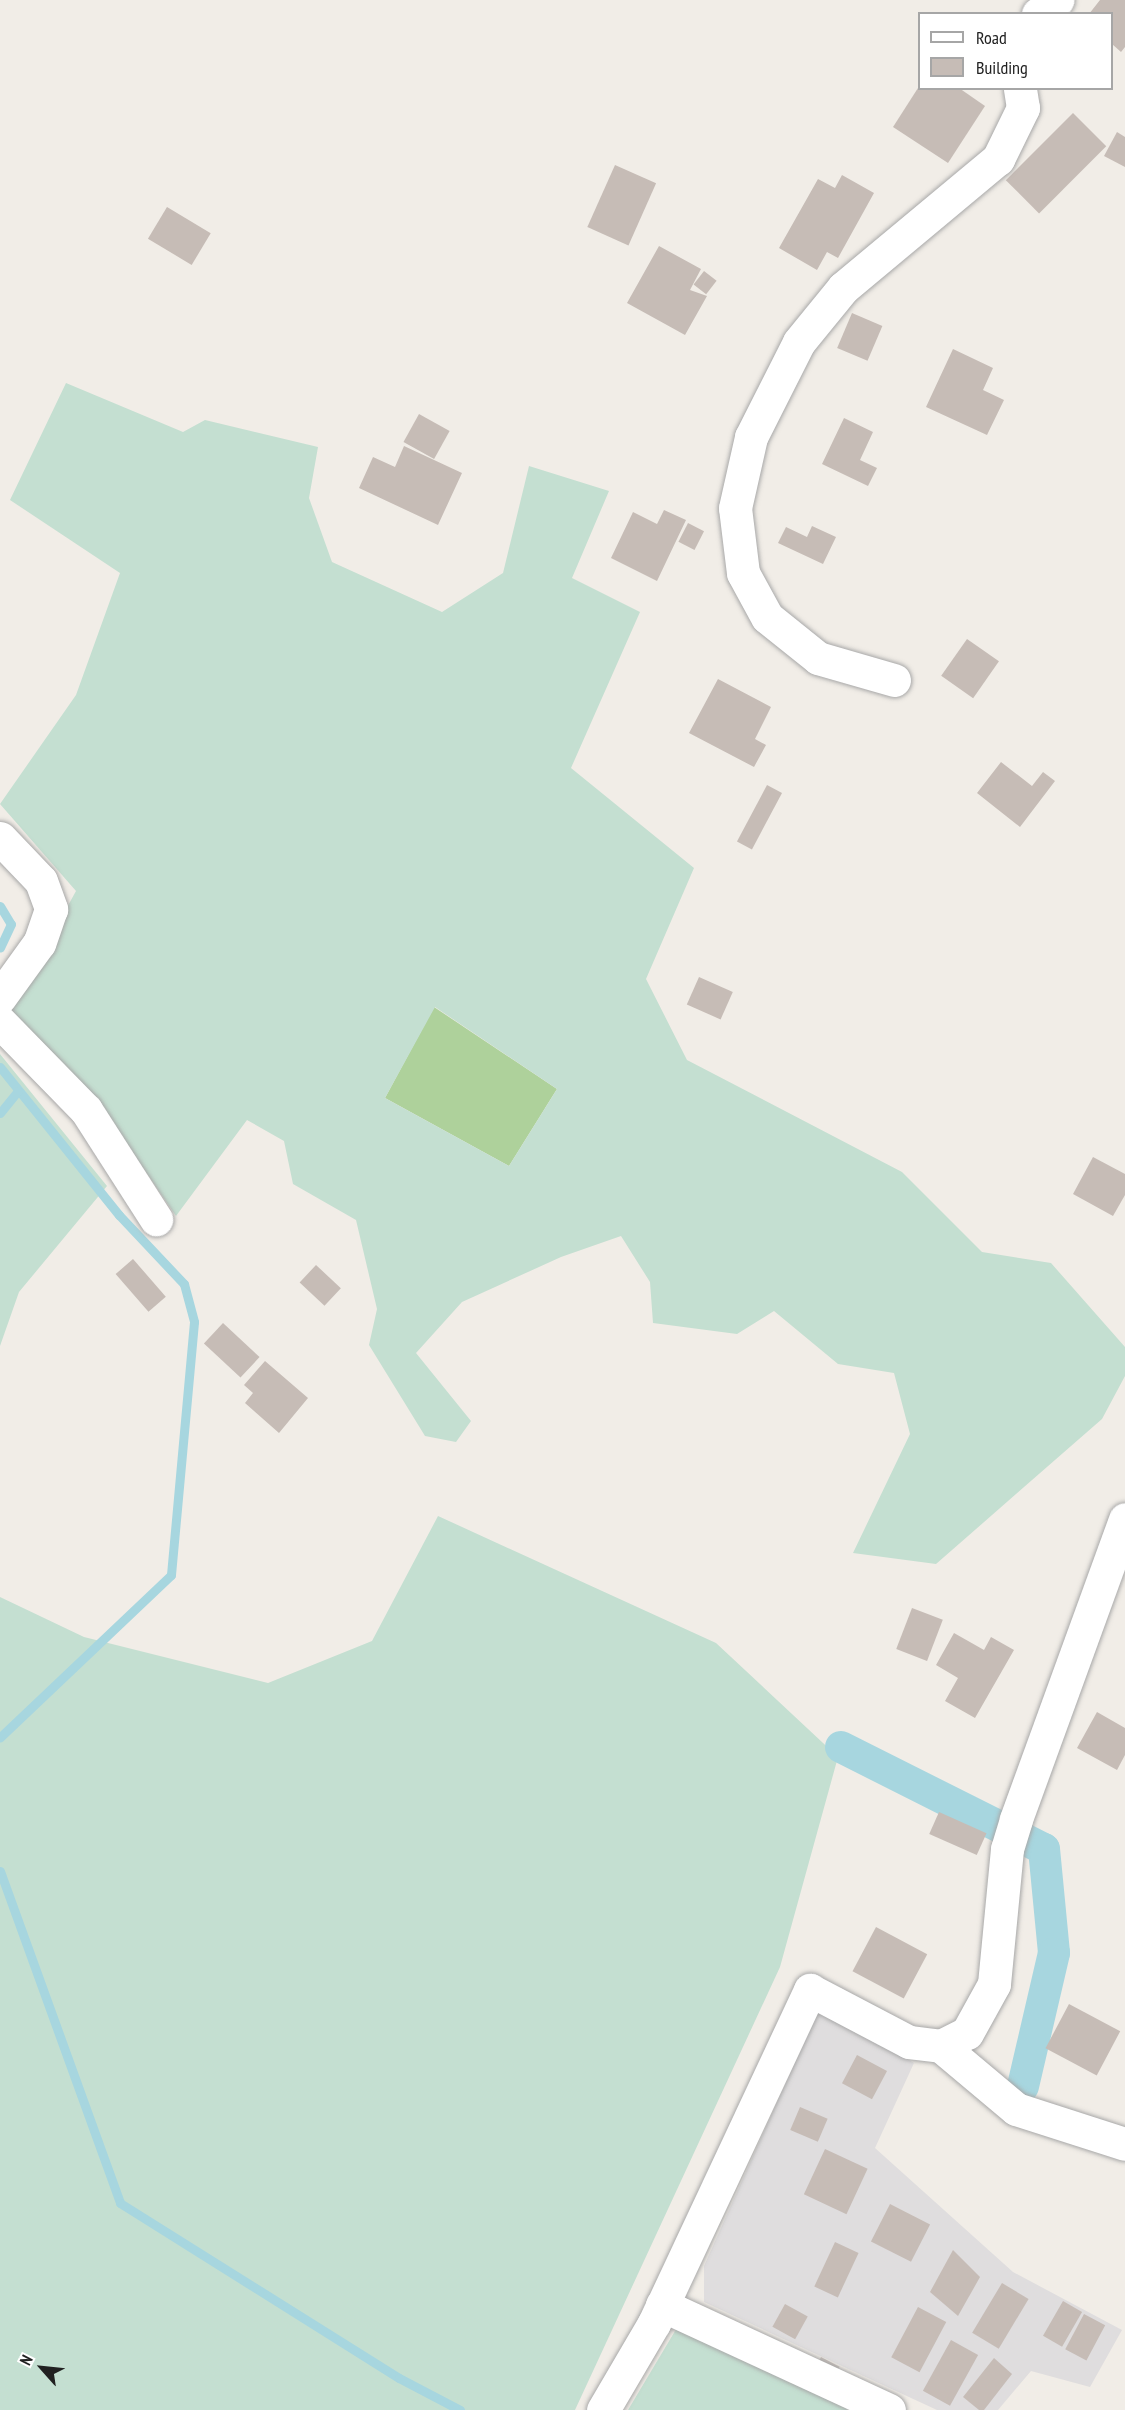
<!DOCTYPE html>
<style>
body{margin:0}
#map{position:relative;width:1125px;height:2410px;overflow:hidden;background:#f1ede7;font-family:"PT Sans Narrow",sans-serif}
div>[style]{position:absolute}
[style*='--x']{left:calc(var(--x)*1px);top:calc(var(--y)*1px);width:calc(var(--w)*1px);rotate:calc(var(--a)*1deg)}
.residential>*{inset:0;background:#dfddde}
.forest>*{inset:0;background:#aed19b}
.wetland>*{inset:0;background:#c4dfd1}
.stream>*{height:9px;margin:-4.5px;padding:0 4.5px;transform-origin:4.5px;border-radius:4.5px;background:#a7d6df}
.canal>*{height:32px;margin:-16px;padding:0 16px;transform-origin:16px;border-radius:16px;background:#a7d6df}
.building>*{inset:0;background:#c6bcb6;transform-origin:0 0}
.roads{filter:drop-shadow(0 0 2px #a8a8a8) drop-shadow(0 0 2px #a8a8a8)}
.minor>*{height:33px;margin:-16.5px;padding:0 16.5px;transform-origin:16.5px;border-radius:16.5px;background:#fff}
span{translate:-50% -50%;white-space:nowrap;text-align:center;line-height:1.15;-webkit-text-stroke:5px #fff;paint-order:stroke}
.legend{position:absolute;left:918px;top:12px;width:195px;height:78px;box-sizing:border-box;background:#fff;border:2px solid #a6a6a6;margin:0;padding:8px 10px;list-style:none;font-size:18px;color:#212121}
.legend li{display:flex;align-items:center;gap:12px;height:30px}
.legend b{width:30px;border:2px solid #a6a6a6}
.north{position:absolute;left:12px;top:2338px;width:60px;height:60px;-webkit-text-stroke:4px #fff;paint-order:stroke;rotate:297deg;font-size:16px;font-weight:700;line-height:24px;text-align:center;color:#212121}
.north::after{content:'';display:block;margin:auto;width:21px;height:27px;background:#212121;clip-path:polygon(50% 0,100% 100%,50% 72%,0 100%)}
</style>
<div id="map">
<div class="residential">
<i style="clip-path:polygon(820px 2006px,914px 2063px,875px 2148px,1013px 2272px,1122px 2330px,1090px 2387px,1031px 2371px,998px 2410px,937px 2410px,704px 2302px,704px 2266px)"></i>
</div>
<div class="forest">
<i style="clip-path:polygon(434px 1007px,557px 1089px,509px 1166px,385px 1098px)"></i>
</div>
<div class="wetland">
<i style="clip-path:polygon(evenodd,66px 383px,183px 432px,205px 420px,318px 447px,309px 498px,332px 562px,442px 612px,503px 573px,529px 466px,609px 491px,572px 578px,640px 612px,571px 768px,694px 868px,646px 979px,687px 1060px,902px 1172px,982px 1252px,1051px 1263px,1125px 1347px,1125px 1376px,1102px 1419px,936px 1564px,853px 1553px,910px 1434px,894px 1373px,838px 1364px,774px 1311px,737px 1334px,653px 1323px,650px 1282px,621px 1236px,561px 1257px,462px 1302px,416px 1353px,471px 1421px,456px 1442px,425px 1436px,369px 1345px,377px 1309px,356px 1220px,293px 1184px,284px 1141px,247px 1120px,176px 1216px,98px 1102px,9px 1013px,76px 891px,0 804px,76px 695px,120px 573px,10px 500px,66px 383px,435px 1007px,557px 1089px,509px 1166px,385px 1098px,435px 1007px)"></i>
<i style="clip-path:polygon(0 1054px,107px 1186px,19px 1292px,0 1346px)"></i>
<i style="clip-path:polygon(438px 1516px,716px 1643px,838px 1757px,780px 1967px,575px 2410px,0 2410px,0 1597px,84px 1637px,268px 1683px,372px 1641px)"></i>
<i style="clip-path:polygon(681px 2321px,839px 2396px,847px 2410px,628px 2410px)"></i>
</div>
<div class="stream">
<i style="--x:0;--y:906;--w:21;--a:59"></i>
<i style="--x:11;--y:924;--w:26;--a:115"></i>
<i style="--x:0;--y:1067;--w:190;--a:51.2"></i>
<i style="--x:119;--y:1215;--w:95;--a:46.7"></i>
<i style="--x:184;--y:1284;--w:39;--a:75"></i>
<i style="--x:194;--y:1322;--w:254;--a:95.2"></i>
<i style="--x:171;--y:1575;--w:236;--a:136.5"></i>
<i style="--x:0;--y:1113;--w:28;--a:-51"></i>
<i style="--x:0;--y:1871;--w:353;--a:70.1"></i>
<i style="--x:120;--y:2203;--w:329;--a:32.1"></i>
<i style="--x:399;--y:2378;--w:69;--a:27.7"></i>
</div>
<div class="canal">
<i style="--x:841;--y:1747;--w:227;--a:26.7"></i>
<i style="--x:1044;--y:1849;--w:104;--a:84.5"></i>
<i style="--x:1054;--y:1953;--w:137;--a:103.1"></i>
</div>
<div class="building">
<i style="clip-path:polygon(1100px 0,1125px 0,1125px 47px,1121px 52px,1112px 44px,1112px 14px,1089px 14px)"></i>
<i style="clip-path:polygon(918px 88px,959px 88px,985px 106px,948px 163px,893px 127px)"></i>
<i style="left:1073px;top:113px;width:47px;height:95px;rotate:45deg"></i>
<i style="clip-path:polygon(1117px 132px,1125px 137px,1125px 167px,1104px 156px)"></i>
<i style="left:615px;top:165px;width:45px;height:68px;rotate:24deg"></i>
<i style="clip-path:polygon(842px 175px,874px 193px,838px 258px,827px 252px,817px 270px,779px 248px,818px 179px,835px 188px)"></i>
<i style="left:167px;top:207px;width:51px;height:37px;rotate:31deg"></i>
<i style="clip-path:polygon(659px 246px,701px 269px,690px 290px,707px 296px,685px 335px,627px 303px)"></i>
<i style="left:704px;top:271px;width:16px;height:17px;rotate:38deg"></i>
<i style="left:852px;top:313px;width:33px;height:38px;rotate:23deg"></i>
<i style="clip-path:polygon(953px 349px,993px 368px,983px 390px,1004px 400px,987px 435px,926px 407px)"></i>
<i style="left:419px;top:414px;width:35px;height:32px;rotate:29deg"></i>
<i style="clip-path:polygon(844px 418px,873px 432px,860px 460px,877px 468px,868px 486px,822px 464px)"></i>
<i style="clip-path:polygon(404px 446px,462px 473px,438px 525px,359px 488px,373px 457px,395px 467px)"></i>
<i style="clip-path:polygon(664px 510px,686px 520px,657px 581px,611px 558px,633px 512px,657px 524px)"></i>
<i style="left:688px;top:523px;width:18px;height:21px;rotate:27deg"></i>
<i style="clip-path:polygon(812px 526px,836px 537px,823px 564px,778px 543px,786px 527px,807px 537px)"></i>
<i style="left:967px;top:639px;width:39px;height:45px;rotate:35deg"></i>
<i style="clip-path:polygon(718px 679px,771px 707px,755px 739px,766px 745px,754px 767px,689px 733px)"></i>
<i style="clip-path:polygon(1001px 762px,1032px 786px,1043px 772px,1055px 781px,1020px 827px,977px 793px)"></i>
<i style="left:767px;top:785px;width:17px;height:64px;rotate:28deg"></i>
<i style="left:699px;top:977px;width:37px;height:30px;rotate:24deg"></i>
<i style="clip-path:polygon(1093px 1157px,1125px 1174px,1125px 1195px,1113px 1216px,1073px 1194px)"></i>
<i style="left:133px;top:1259px;width:50px;height:23px;rotate:49deg"></i>
<i style="left:316px;top:1265px;width:34px;height:24px;rotate:43deg"></i>
<i style="left:223px;top:1323px;width:50px;height:28px;rotate:43deg"></i>
<i style="clip-path:polygon(265px 1361px,308px 1398px,279px 1433px,245px 1403px,253px 1393px,244px 1385px)"></i>
<i style="left:912px;top:1608px;width:33px;height:44px;rotate:21deg"></i>
<i style="clip-path:polygon(954px 1633px,984px 1650px,991px 1637px,1014px 1650px,975px 1718px,945px 1701px,958px 1678px,936px 1665px)"></i>
<i style="clip-path:polygon(1097px 1712px,1125px 1728px,1125px 1755px,1117px 1770px,1077px 1748px)"></i>
<i style="left:939px;top:1812px;width:52px;height:24px;rotate:24deg"></i>
<i style="left:876px;top:1927px;width:58px;height:50px;rotate:28deg"></i>
<i style="left:1069px;top:2004px;width:58px;height:50px;rotate:28deg"></i>
<i style="left:857px;top:2055px;width:34px;height:32px;rotate:28deg"></i>
<i style="left:800px;top:2107px;width:30px;height:25px;rotate:23deg"></i>
<i style="left:825px;top:2149px;width:47px;height:50px;rotate:25deg"></i>
<i style="left:890px;top:2204px;width:45px;height:42px;rotate:27deg"></i>
<i style="left:835px;top:2242px;width:26px;height:49px;rotate:25deg"></i>
<i style="clip-path:polygon(953px 2250px,980px 2277px,958px 2316px,930px 2292px)"></i>
<i style="left:1002px;top:2283px;width:31px;height:58px;rotate:31deg"></i>
<i style="left:1063px;top:2301px;width:22px;height:40px;rotate:30deg"></i>
<i style="left:785px;top:2304px;width:26px;height:26px;rotate:29deg"></i>
<i style="left:918px;top:2307px;width:32px;height:57px;rotate:28deg"></i>
<i style="left:1084px;top:2314px;width:24px;height:40px;rotate:28deg"></i>
<i style="left:951px;top:2340px;width:31px;height:58px;rotate:29deg"></i>
<i style="left:821px;top:2357px;width:21px;height:13px;rotate:28deg"></i>
<i style="clip-path:polygon(994px 2358px,1012px 2374px,984px 2410px,979px 2410px,963px 2397px)"></i>
</div>
<div class="roads">
<div class="minor">
<i style="--x:1038;--y:14;--w:24;--a:-36"></i>
<i style="--x:894;--y:680;--w:79;--a:-163.9"></i>
<i style="--x:818;--y:658;--w:65;--a:-141.2"></i>
<i style="--x:767;--y:617;--w:50;--a:-118.6"></i>
<i style="--x:743;--y:573;--w:65;--a:-97"></i>
<i style="--x:735;--y:508;--w:73;--a:-77.3"></i>
<i style="--x:751;--y:437;--w:106;--a:-63.2"></i>
<i style="--x:799;--y:342;--w:70;--a:-50.8"></i>
<i style="--x:843;--y:288;--w:202;--a:-39.8"></i>
<i style="--x:998;--y:159;--w:57;--a:-63.9"></i>
<i style="--x:1023;--y:108;--w:20;--a:-99"></i>
<i style="--x:0;--y:838;--w:59;--a:46.4"></i>
<i style="--x:41;--y:881;--w:30;--a:70"></i>
<i style="--x:51;--y:909;--w:36;--a:109"></i>
<i style="--x:39;--y:943;--w:67;--a:125.8"></i>
<i style="--x:0;--y:1022;--w:123;--a:45.7"></i>
<i style="--x:86;--y:1110;--w:130;--a:57.3"></i>
<i style="--x:941;--y:2046;--w:98;--a:40"></i>
<i style="--x:1016;--y:2109;--w:114;--a:17.8"></i>
<i style="--x:662;--y:2305;--w:250;--a:24.8"></i>
<i style="--x:603;--y:2410;--w:101;--a:-59.6"></i>
<i style="--x:654;--y:2323;--w:368;--a:-64.9"></i>
<i style="--x:810;--y:1990;--w:112;--a:27.7"></i>
<i style="--x:909;--y:2042;--w:32;--a:7"></i>
<i style="--x:941;--y:2046;--w:29;--a:-27"></i>
<i style="--x:967;--y:2033;--w:56;--a:-61.1"></i>
<i style="--x:994;--y:1984;--w:136;--a:-84.5"></i>
<i style="--x:1007;--y:1849;--w:31;--a:-73"></i>
<i style="--x:1016;--y:1819;--w:319;--a:-70"></i>
</div>
</div>
<ul class="legend">
<li><b style="height:8px;background:#fff"></b>Road</li>
<li><b style="height:16px;background:#c6bcb6"></b>Building</li>
</ul>
<div class="north">N</div>
</div>
